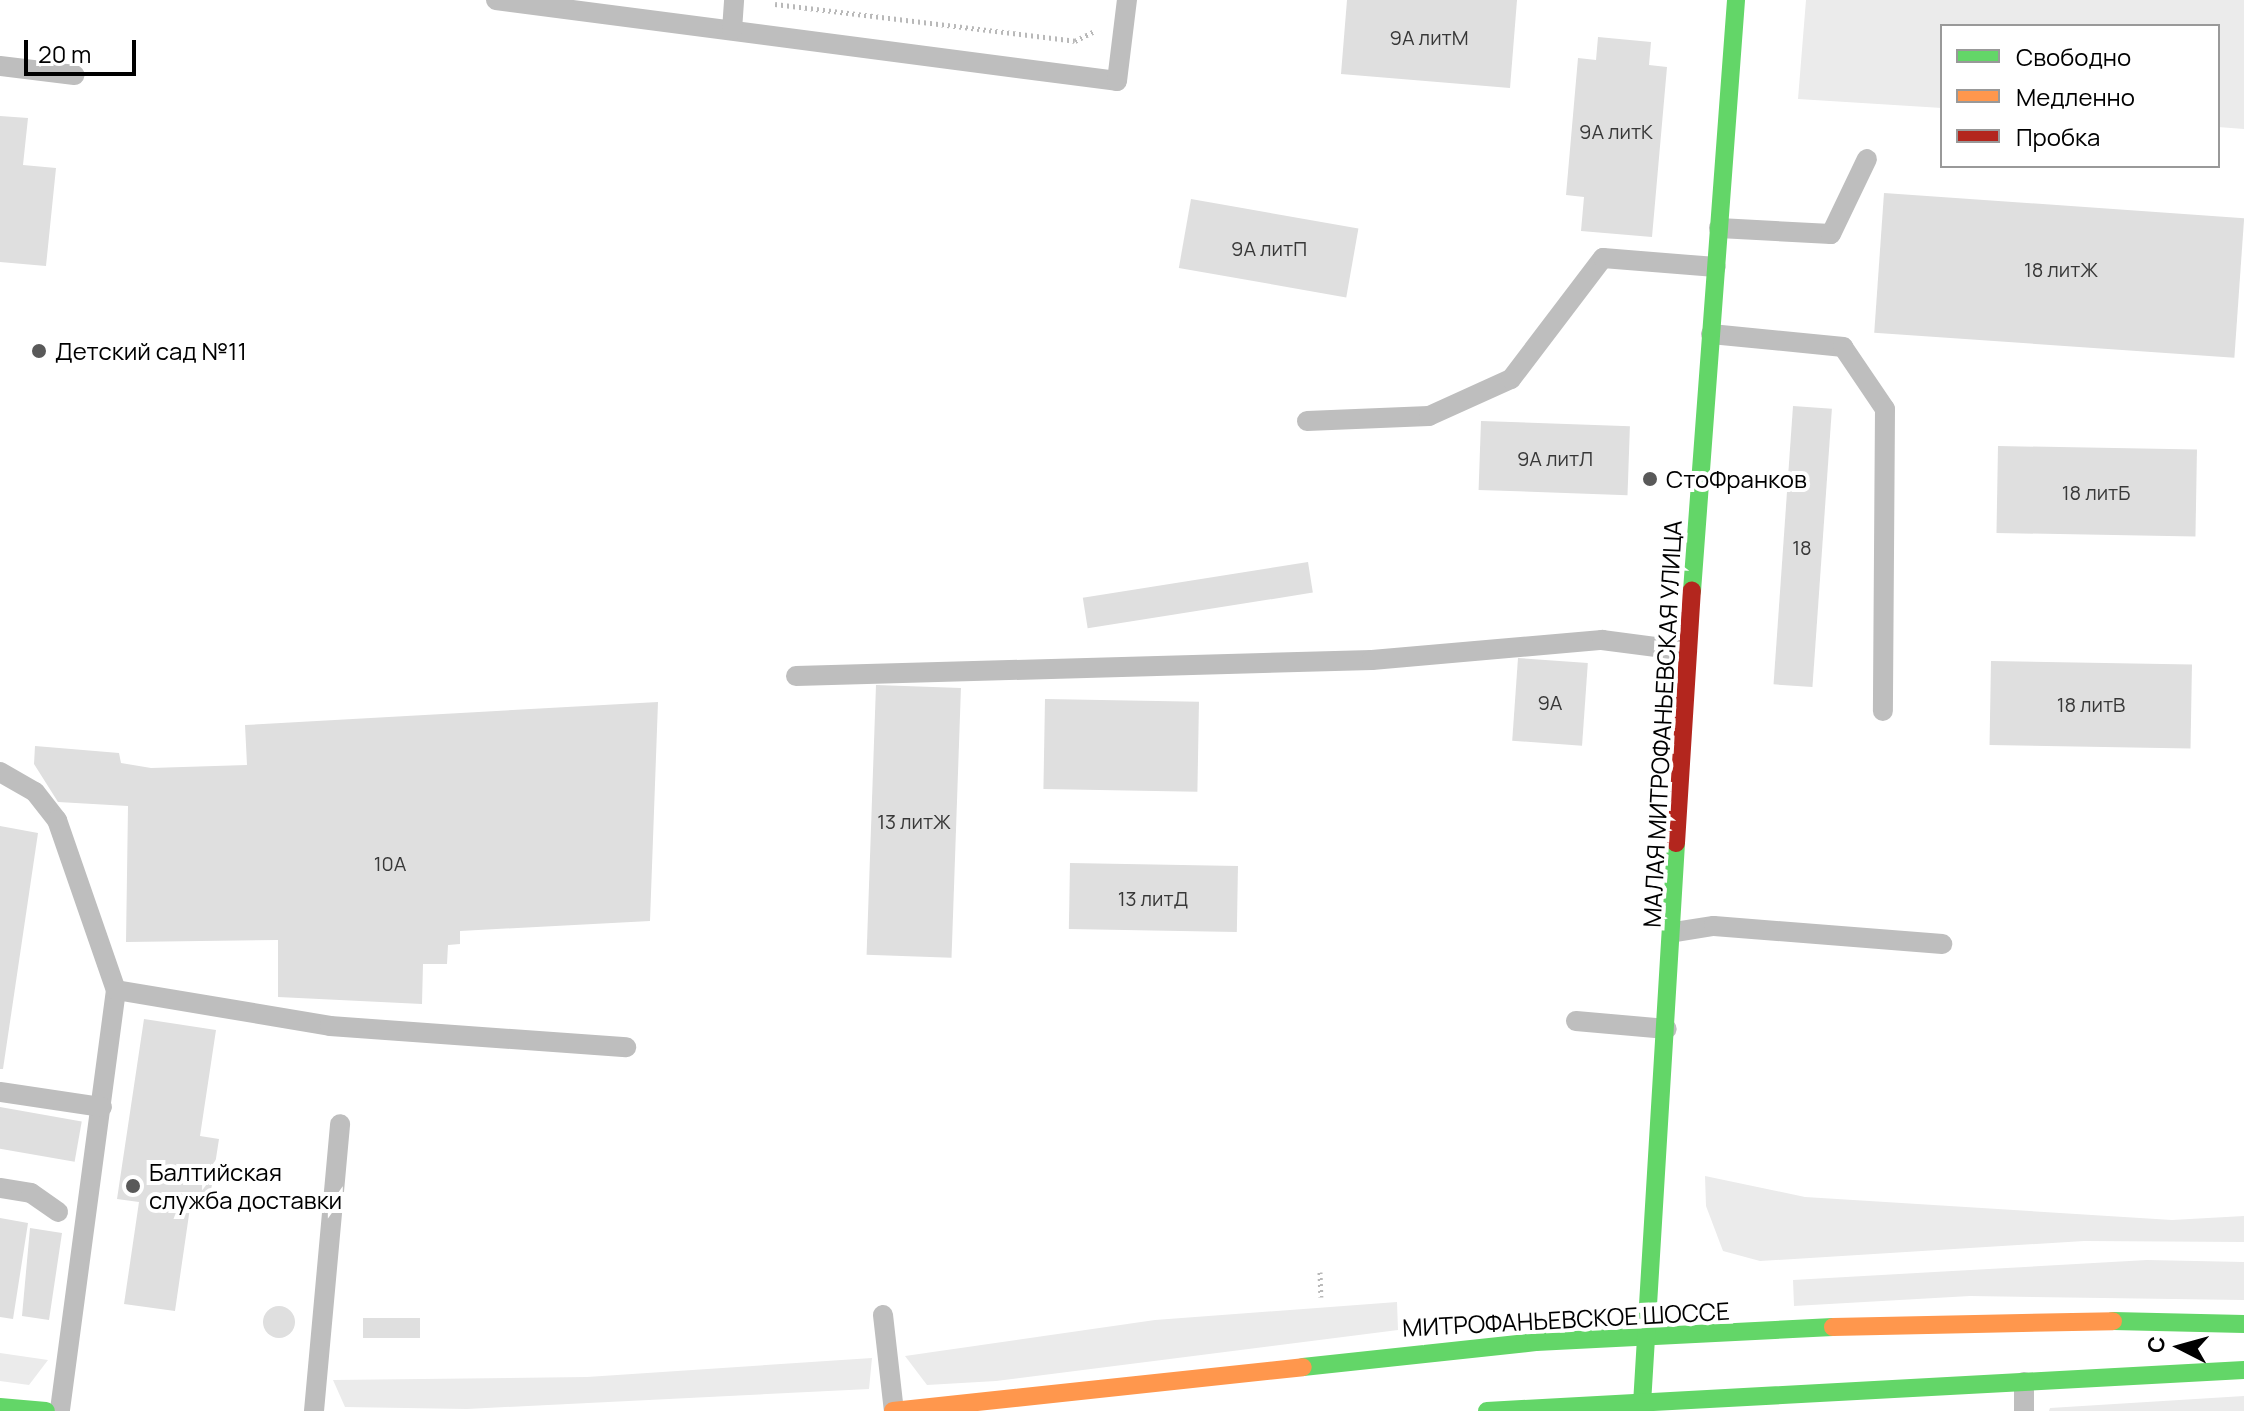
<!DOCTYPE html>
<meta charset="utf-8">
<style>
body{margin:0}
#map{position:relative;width:2244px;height:1411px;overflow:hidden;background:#fff;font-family:Manrope,sans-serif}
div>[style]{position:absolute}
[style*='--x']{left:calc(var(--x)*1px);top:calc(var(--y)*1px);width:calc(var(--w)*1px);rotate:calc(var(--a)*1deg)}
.green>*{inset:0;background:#ebebeb}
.building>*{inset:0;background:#dfdfdf;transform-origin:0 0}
.round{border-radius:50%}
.path>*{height:5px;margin-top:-2.5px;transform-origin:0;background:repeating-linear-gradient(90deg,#b9b9b9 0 2px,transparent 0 6px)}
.lane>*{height:20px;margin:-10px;padding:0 10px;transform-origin:10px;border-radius:10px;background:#bebebe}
.fast>*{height:18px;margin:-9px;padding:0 9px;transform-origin:9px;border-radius:9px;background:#63d668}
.slow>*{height:18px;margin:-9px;padding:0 9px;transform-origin:9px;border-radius:9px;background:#ff974d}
.jam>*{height:18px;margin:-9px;padding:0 9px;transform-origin:9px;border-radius:9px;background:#b3261e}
.dots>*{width:22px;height:22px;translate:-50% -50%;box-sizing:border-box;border:4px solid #fff;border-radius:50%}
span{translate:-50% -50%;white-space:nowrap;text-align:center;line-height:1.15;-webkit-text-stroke:8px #fff;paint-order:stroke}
.number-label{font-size:20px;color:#383838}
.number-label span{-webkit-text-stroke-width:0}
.poi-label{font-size:24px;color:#000}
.left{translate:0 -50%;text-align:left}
.street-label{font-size:24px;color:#000}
.legend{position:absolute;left:1940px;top:24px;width:280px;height:144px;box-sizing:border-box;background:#fff;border:2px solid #999;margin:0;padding:10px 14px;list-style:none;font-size:24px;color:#000}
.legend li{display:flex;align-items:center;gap:16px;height:40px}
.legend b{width:40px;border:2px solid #999}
.north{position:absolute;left:2140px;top:1307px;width:80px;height:80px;-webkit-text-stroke:6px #fff;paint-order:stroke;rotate:276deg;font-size:22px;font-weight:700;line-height:32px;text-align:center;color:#000}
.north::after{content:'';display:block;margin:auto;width:28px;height:36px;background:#000;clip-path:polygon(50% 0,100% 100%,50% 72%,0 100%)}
.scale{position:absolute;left:24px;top:40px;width:112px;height:36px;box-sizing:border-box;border:4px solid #000;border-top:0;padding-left:10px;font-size:24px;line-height:28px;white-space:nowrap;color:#000;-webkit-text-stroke:6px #fff;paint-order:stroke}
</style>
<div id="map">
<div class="green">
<i style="clip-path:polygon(1806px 0,2244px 0,2244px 129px,2218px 127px,2218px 26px,1942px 26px,1942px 108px,1798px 99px)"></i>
<i style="clip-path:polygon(1705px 1176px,1805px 1197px,2172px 1220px,2244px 1216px,2244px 1242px,2084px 1241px,1760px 1261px,1723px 1251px,1706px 1206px)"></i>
<i style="clip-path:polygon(2147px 1260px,2244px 1262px,2244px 1300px,1970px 1296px,1794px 1306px,1793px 1280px)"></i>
<i style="clip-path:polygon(1397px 1302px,1398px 1330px,996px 1381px,927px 1385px,905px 1356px,1155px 1320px)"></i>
<i style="clip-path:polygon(0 1353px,48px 1360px,29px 1385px,0 1381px)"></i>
<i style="clip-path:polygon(872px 1358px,869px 1389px,467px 1409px,345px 1407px,333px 1380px,587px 1377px)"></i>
<i style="clip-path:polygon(2244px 1396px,2244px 1411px,2049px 1411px,2050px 1408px)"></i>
</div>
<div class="building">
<i style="clip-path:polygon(1347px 0,1517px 0,1510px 88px,1341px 74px)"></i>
<i style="clip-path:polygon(1598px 37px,1651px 42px,1649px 65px,1667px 67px,1652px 237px,1581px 231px,1584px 197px,1566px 195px,1578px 58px,1596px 60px)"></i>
<i style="clip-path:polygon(0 116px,28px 118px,23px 165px,56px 168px,46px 266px,0 262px)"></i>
<i style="left:1884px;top:193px;width:361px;height:140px;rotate:4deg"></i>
<i style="left:1191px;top:199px;width:170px;height:70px;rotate:10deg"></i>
<i style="left:1793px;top:406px;width:39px;height:279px;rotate:4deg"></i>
<i style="left:1481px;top:421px;width:149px;height:69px;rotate:2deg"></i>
<i style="left:1998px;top:446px;width:199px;height:87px;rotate:1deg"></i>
<i style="left:1308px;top:562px;width:31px;height:228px;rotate:81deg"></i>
<i style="left:1518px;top:658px;width:70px;height:83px;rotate:4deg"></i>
<i style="left:1991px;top:661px;width:201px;height:84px;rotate:1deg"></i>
<i style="left:876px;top:685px;width:85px;height:270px;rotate:2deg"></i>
<i style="left:1045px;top:699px;width:154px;height:90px;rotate:1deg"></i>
<i style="clip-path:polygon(658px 702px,650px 921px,460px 931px,460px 944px,448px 945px,447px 964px,423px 964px,422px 1004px,278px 997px,278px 940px,126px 942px,128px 806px,58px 802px,34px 764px,35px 746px,119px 753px,121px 763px,151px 768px,247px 765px,245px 725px)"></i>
<i style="clip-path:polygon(0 826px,38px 833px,3px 1069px,0 1069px)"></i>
<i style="left:1070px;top:863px;width:168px;height:66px;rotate:1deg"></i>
<i style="clip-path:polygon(144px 1019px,216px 1030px,200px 1136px,219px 1139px,210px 1197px,192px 1194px,175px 1311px,124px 1304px,139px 1202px,117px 1199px)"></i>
<i style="left:0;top:1107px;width:83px;height:41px;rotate:10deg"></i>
<i style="clip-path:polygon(0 1218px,28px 1223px,13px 1319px,0 1317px)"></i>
<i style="clip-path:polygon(30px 1228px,62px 1233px,49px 1320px,22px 1316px)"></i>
<i class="round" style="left:263px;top:1306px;width:32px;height:32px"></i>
<i style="left:363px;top:1318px;width:57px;height:20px"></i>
</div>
<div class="path">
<i style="--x:775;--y:4;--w:302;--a:7"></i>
<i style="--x:1075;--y:41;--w:22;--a:-27"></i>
<i style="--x:1320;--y:1272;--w:25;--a:88"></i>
</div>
<div class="lane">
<i style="--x:496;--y:0;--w:626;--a:7.43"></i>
<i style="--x:1117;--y:81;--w:82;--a:-83"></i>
<i style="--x:732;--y:30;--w:30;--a:-86"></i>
<i style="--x:0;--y:66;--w:75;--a:6.9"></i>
<i style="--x:1719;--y:228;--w:112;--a:3.1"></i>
<i style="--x:1831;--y:234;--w:83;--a:-64.4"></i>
<i style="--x:1711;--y:334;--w:133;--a:5.6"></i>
<i style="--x:1843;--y:347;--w:75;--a:55.9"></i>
<i style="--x:1885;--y:409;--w:302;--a:90.4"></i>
<i style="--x:1307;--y:421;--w:122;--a:-2.3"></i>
<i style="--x:1429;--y:416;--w:90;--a:-24.3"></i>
<i style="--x:1511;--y:379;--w:152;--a:-52.8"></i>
<i style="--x:1603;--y:258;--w:113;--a:4.6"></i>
<i style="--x:796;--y:676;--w:576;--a:-1.59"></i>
<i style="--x:1372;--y:660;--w:231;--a:-5"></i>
<i style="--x:1602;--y:640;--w:86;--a:7.4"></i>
<i style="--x:0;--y:772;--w:40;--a:29.7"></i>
<i style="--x:35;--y:792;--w:36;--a:52"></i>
<i style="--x:57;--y:820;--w:180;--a:70.9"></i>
<i style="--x:116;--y:990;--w:425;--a:97.6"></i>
<i style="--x:1675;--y:932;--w:39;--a:-9"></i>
<i style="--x:1714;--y:926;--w:229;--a:4.5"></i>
<i style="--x:116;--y:990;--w:217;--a:9.5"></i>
<i style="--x:330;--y:1026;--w:297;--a:4.1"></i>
<i style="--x:1576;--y:1021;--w:91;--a:5"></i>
<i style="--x:0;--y:1092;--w:103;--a:8.4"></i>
<i style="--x:0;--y:1188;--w:31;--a:9"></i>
<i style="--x:31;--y:1193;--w:33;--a:35"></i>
<i style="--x:883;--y:1315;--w:97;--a:83.5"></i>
<i style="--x:2024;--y:1382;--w:29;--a:90"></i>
<i style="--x:314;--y:1411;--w:288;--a:-84.8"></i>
</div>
<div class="fast">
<i style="--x:1692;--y:591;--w:593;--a:-85.74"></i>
<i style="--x:2113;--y:1321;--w:131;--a:1.3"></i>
<i style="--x:1303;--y:1367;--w:234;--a:-6.1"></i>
<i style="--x:1536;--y:1342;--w:297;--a:-2.9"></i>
<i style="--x:1642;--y:1404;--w:562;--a:-86.53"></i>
<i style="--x:0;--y:1407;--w:46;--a:5"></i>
<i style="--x:1487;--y:1411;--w:758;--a:-3.1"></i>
</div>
<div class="slow">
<i style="--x:1833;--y:1327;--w:280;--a:-1.2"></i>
<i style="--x:893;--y:1411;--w:412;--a:-6.1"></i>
</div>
<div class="jam">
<i style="--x:1676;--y:843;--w:253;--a:-86.4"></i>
</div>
<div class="dots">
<i style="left:39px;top:351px;background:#595959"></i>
<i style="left:1650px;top:479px;background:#595959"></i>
<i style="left:133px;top:1186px;background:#595959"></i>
</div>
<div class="number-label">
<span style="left:1429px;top:37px">9А литМ</span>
<span style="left:1616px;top:131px">9А литК</span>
<span style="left:1269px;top:248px">9А литП</span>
<span style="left:2061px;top:269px">18 литЖ</span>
<span style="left:1555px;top:458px">9А литЛ</span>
<span style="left:2096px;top:492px">18 литБ</span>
<span style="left:1802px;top:547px">18</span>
<span style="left:1550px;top:702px">9А</span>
<span style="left:2091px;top:704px">18 литВ</span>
<span style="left:914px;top:821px">13 литЖ</span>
<span style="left:390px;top:863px">10А</span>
<span style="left:1153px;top:898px">13 литД</span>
</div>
<div class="poi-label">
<span class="left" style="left:55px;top:351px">Детский сад №11</span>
<span class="left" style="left:1666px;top:479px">СтоФранков</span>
<span class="left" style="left:149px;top:1186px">Балтийская<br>служба доставки</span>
</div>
<div class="street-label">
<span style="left:1662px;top:724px;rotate:-87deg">МАЛАЯ МИТРОФАНЬЕВСКАЯ УЛИЦА</span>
<span style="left:1566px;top:1319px;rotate:-3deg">МИТРОФАНЬЕВСКОЕ ШОССЕ</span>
</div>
<ul class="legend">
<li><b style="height:10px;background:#63d668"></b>Свободно</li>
<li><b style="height:10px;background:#ff974d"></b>Медленно</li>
<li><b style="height:10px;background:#b3261e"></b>Пробка</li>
</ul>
<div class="north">С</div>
<div class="scale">20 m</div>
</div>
